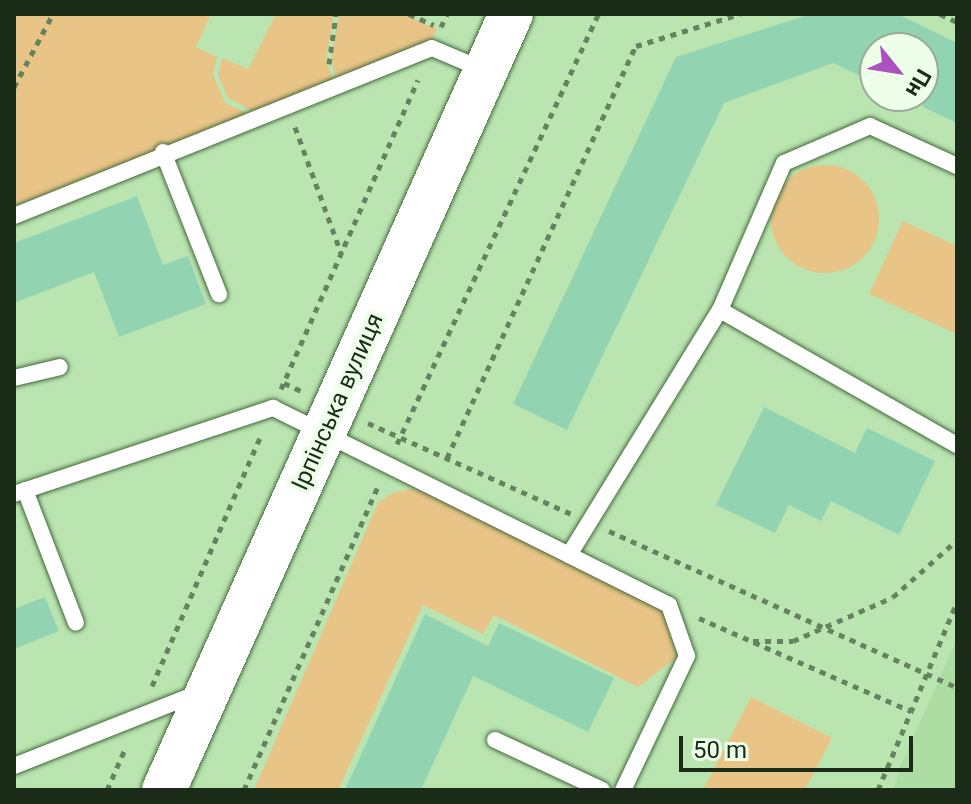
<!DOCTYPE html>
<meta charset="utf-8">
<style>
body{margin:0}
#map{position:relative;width:971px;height:804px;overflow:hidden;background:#bae5b1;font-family:Roboto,sans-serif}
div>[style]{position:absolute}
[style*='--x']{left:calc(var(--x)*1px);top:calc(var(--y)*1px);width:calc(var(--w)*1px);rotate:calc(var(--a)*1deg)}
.built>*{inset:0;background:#addda3}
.green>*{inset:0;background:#e8c486}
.round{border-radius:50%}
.building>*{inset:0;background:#92d4b1}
.path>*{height:5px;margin-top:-2.5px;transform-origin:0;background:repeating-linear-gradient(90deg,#668360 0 6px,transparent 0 12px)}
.roads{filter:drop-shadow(0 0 2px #43693b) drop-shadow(0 0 2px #43693b)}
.lane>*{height:16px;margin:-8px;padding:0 8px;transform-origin:8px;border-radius:8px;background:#fff}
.secondary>*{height:44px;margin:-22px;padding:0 22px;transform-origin:22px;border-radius:22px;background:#fff}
span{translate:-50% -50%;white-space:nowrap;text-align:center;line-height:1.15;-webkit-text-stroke:8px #edfee9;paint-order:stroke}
.street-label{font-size:24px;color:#1a2b17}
.frame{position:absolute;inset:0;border:16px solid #1a2b17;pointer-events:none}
.north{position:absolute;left:859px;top:32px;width:80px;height:80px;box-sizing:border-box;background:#edfee9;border:2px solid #99aa95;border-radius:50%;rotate:120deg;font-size:22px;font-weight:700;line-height:32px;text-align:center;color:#1a2b17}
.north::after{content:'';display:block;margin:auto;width:28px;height:36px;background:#ab52be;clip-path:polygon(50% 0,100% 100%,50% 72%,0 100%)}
.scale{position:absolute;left:679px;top:736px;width:234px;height:36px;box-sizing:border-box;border:4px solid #1a2b17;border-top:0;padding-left:10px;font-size:24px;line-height:28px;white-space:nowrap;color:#1a2b17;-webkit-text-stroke:6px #edfee9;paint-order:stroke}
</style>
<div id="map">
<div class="built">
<i style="clip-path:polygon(957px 639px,957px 790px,893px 790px,901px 765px)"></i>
</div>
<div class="green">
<i style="clip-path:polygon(14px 14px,211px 14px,196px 47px,217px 57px,213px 75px,225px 103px,249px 114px,14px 206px)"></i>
<i style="clip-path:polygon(276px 14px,334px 14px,326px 59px,334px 85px,258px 114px,228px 98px,218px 75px,222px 58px,248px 69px)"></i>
<i style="clip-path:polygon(339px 14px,402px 14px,437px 29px,429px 46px,337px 82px,331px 59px)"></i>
<i class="round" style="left:771px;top:165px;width:108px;height:108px"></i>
<i style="clip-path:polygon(903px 221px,957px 246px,957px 334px,869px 294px)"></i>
<i style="clip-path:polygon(411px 489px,433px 494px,663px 611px,677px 657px,638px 687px,494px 615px,483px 634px,423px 605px,338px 790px,254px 790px,378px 503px,393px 493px)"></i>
<i style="clip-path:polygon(751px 697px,832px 738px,805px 790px,703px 790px)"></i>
</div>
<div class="building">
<i style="clip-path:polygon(811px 14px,898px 14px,957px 43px,957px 123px,923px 107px,923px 48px,875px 48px,875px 83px,833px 63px,724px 103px,567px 430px,513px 404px,676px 57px)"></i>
<i style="clip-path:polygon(137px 196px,163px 265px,188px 256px,206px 304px,119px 337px,94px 272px,14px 303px,14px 243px)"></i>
<i style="clip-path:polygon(764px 407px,855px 453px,867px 428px,935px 461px,899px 535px,831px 501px,821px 521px,789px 505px,775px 533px,716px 505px)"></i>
<i style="clip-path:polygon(45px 597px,59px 631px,14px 649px,14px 609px)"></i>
<i style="clip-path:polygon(425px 614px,488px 646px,499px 623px,614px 678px,588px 732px,473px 676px,421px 790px,345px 790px)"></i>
</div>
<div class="path">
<i style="--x:409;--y:14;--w:27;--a:24"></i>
<i style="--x:940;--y:14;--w:19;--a:25"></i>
<i style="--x:441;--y:27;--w:14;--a:-65"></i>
<i style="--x:329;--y:64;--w:50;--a:-82"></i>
<i style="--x:14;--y:87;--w:83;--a:-61.9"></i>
<i style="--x:295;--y:127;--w:134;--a:69.9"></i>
<i style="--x:284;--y:383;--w:19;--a:25"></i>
<i style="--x:281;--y:389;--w:338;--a:-66.1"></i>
<i style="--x:368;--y:423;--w:222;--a:24.1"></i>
<i style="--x:397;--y:444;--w:475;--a:-64.9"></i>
<i style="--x:447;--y:458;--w:453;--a:-65.4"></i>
<i style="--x:636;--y:46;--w:109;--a:-17.1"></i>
<i style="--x:609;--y:531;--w:378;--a:24.2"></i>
<i style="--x:699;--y:618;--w:232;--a:23.7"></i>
<i style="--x:753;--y:641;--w:40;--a:0"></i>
<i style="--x:793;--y:641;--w:109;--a:-23.7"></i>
<i style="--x:893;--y:597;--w:86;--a:-41.7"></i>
<i style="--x:152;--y:686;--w:274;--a:-66.5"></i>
<i style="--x:107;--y:790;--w:47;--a:-66.2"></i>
<i style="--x:244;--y:790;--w:332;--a:-66.2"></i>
<i style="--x:878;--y:790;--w:204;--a:-67.2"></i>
</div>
<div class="roads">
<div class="lane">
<i style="--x:163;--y:152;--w:153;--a:68.5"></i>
<i style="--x:14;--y:216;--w:450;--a:-21.9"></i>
<i style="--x:432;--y:48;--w:56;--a:22.9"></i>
<i style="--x:720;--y:310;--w:273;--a:29.7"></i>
<i style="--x:14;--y:378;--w:47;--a:-13.4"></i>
<i style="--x:25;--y:490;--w:142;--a:69"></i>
<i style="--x:14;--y:494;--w:273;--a:-18.4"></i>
<i style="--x:273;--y:408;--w:330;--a:26.4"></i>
<i style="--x:569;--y:555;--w:288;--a:-58.4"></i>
<i style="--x:720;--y:310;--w:160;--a:-66.5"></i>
<i style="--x:784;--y:163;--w:94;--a:-23.3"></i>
<i style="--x:870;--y:126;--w:96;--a:24.7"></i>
<i style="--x:569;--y:555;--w:112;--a:26.6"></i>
<i style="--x:669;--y:605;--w:54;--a:70.6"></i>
<i style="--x:687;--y:656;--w:148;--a:115.5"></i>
<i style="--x:495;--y:740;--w:118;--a:25"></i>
<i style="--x:14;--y:766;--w:198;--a:-21.6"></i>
</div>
<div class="secondary">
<i style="--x:164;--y:790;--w:850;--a:-65.91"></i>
</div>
</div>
<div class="street-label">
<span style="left:338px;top:402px;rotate:-66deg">Ірпінська вулиця</span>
</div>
<div class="frame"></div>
<div class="north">Пн</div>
<div class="scale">50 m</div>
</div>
